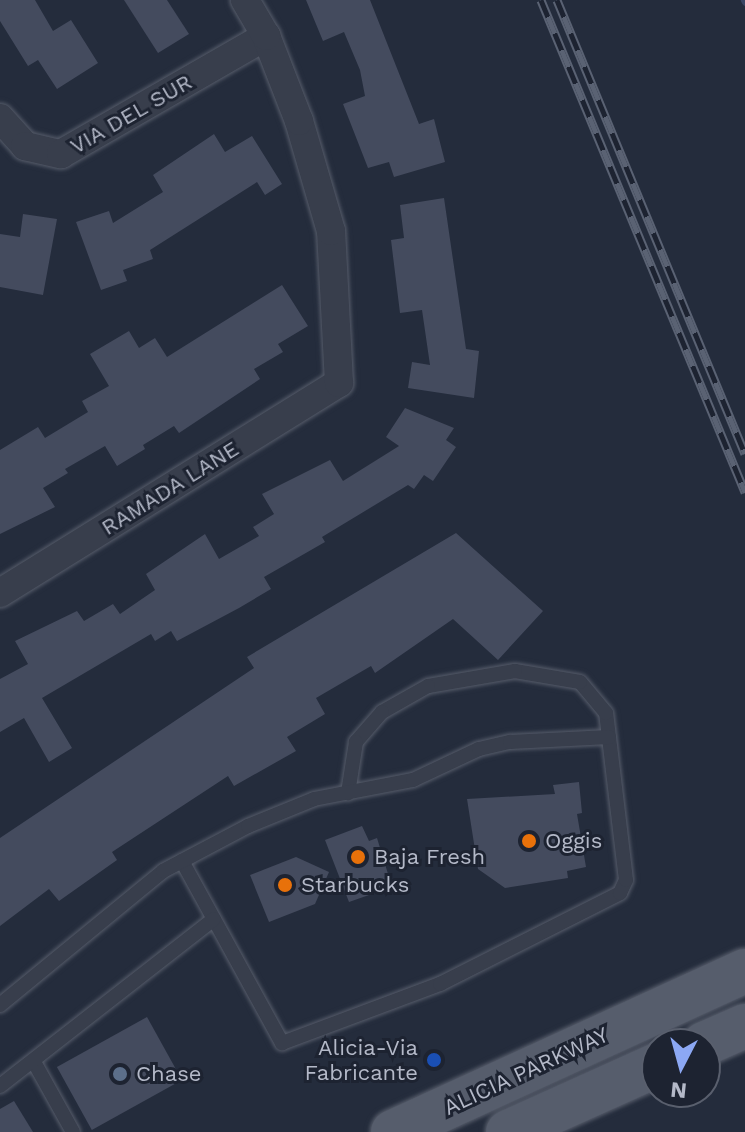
<!DOCTYPE html>
<style>
body{margin:0}
#map{position:relative;width:745px;height:1132px;overflow:hidden;background:#242c3c;font-family:"Work Sans",sans-serif}
div>[style]{position:absolute}
[style*='--x']{left:calc(var(--x)*1px);top:calc(var(--y)*1px);width:calc(var(--w)*1px);rotate:calc(var(--a)*1deg)}
.stream>*{height:7px;margin:-3.5px;padding:0 3.5px;transform-origin:3.5px;border-radius:3.5px;background:#394563}
.building>*{inset:0;background:#444b5e;transform-origin:0 0}
.roads{filter:drop-shadow(0 0 2px #565c6a) drop-shadow(0 0 2px #565c6a)}
.lane>*{height:14px;margin:-7px;padding:0 7px;transform-origin:7px;border-radius:7px;background:#383e4c}
.street>*{height:28px;margin:-14px;padding:0 14px;transform-origin:14px;border-radius:14px;background:#383e4c}
.primary>*{height:44px;margin:-22px;padding:0 22px;transform-origin:22px;border-radius:22px;background:#565d6c}
.rail>*{height:9px;margin-top:-4.5px;transform-origin:0;background:repeating-linear-gradient(90deg,#1d2331 0 18px,#5a6273 0 36px);box-sizing:border-box;border-block:2px solid #5a6273}
.dots>*{width:22px;height:22px;translate:-50% -50%;box-sizing:border-box;border:4px solid #1d2331;border-radius:50%}
span{translate:-50% -50%;white-space:nowrap;text-align:center;line-height:1.15;-webkit-text-stroke:6px #1d2331;paint-order:stroke}
.street-label{font-size:22px;color:#b4b9c8}
.poi-label{font-size:22px;color:#b4b9c8}
.left{translate:0 -50%;text-align:left}
.right{translate:-100% -50%;text-align:right}
.north{position:absolute;left:641px;top:1028px;width:80px;height:80px;box-sizing:border-box;background:#1d2331;border:2px solid #595f6d;border-radius:50%;rotate:186deg;font-size:22px;font-weight:700;line-height:32px;text-align:center;color:#b4b9c8}
.north::after{content:'';display:block;margin:auto;width:28px;height:36px;background:#8ca8f4;clip-path:polygon(50% 0,100% 100%,50% 72%,0 100%)}
</style>
<div id="map">
<div class="stream">
<i style="--x:744;--y:0;--w:2;--a:63"></i>
</div>
<div class="building">
<i style="clip-path:polygon(0 0,35px 0,53px 31px,71px 20px,98px 63px,57px 89px,38px 60px,28px 66px,0 21px)"></i>
<i style="clip-path:polygon(124px 0,167px 0,189px 34px,158px 53px)"></i>
<i style="clip-path:polygon(306px 0,370px 0,419px 124px,434px 119px,445px 162px,394px 177px,389px 162px,368px 168px,343px 104px,365px 96px,360px 70px,344px 32px,323px 41px)"></i>
<i style="clip-path:polygon(214px 134px,225px 152px,252px 136px,282px 184px,265px 195px,257px 182px,150px 250px,153px 259px,123px 270px,127px 281px,101px 290px,76px 222px,109px 211px,113px 223px,163px 192px,153px 175px)"></i>
<i style="clip-path:polygon(444px 198px,466px 349px,479px 351px,474px 398px,408px 388px,412px 362px,430px 365px,422px 310px,400px 313px,391px 240px,404px 238px,400px 205px)"></i>
<i style="clip-path:polygon(23px 214px,57px 219px,43px 295px,0 287px,0 234px,20px 237px)"></i>
<i style="clip-path:polygon(282px 285px,308px 326px,278px 344px,283px 352px,254px 369px,260px 379px,179px 433px,174px 426px,143px 445px,145px 449px,117px 466px,105px 446px,65px 469px,68px 473px,43px 488px,55px 507px,0 534px,0 450px,38px 427px,45px 438px,88px 412px,82px 401px,109px 386px,90px 354px,129px 331px,139px 348px,155px 338px,167px 357px)"></i>
<i style="clip-path:polygon(405px 408px,454px 428px,446px 440px,456px 447px,433px 481px,424px 475px,414px 489px,408px 485px,322px 537px,325px 542px,264px 577px,271px 589px,239px 608px,177px 641px,171px 631px,155px 641px,151px 634px,42px 698px,72px 748px,49px 762px,24px 718px,0 732px,0 679px,28px 664px,15px 641px,77px 611px,84px 621px,113px 604px,120px 614px,155px 590px,146px 574px,205px 534px,219px 559px,259px 536px,253px 527px,274px 514px,262px 494px,330px 460px,343px 481px,399px 446px,386px 437px)"></i>
<i style="clip-path:polygon(456px 533px,543px 611px,498px 660px,453px 619px,375px 673px,371px 666px,316px 698px,325px 714px,287px 737px,296px 751px,234px 786px,228px 776px,112px 852px,117px 860px,59px 901px,49px 889px,0 926px,0 838px,254px 668px,247px 657px)"></i>
<i style="clip-path:polygon(579px 782px,582px 813px,577px 814px,586px 867px,567px 871px,568px 878px,505px 888px,478px 869px,467px 799px,555px 794px,553px 785px)"></i>
<i style="clip-path:polygon(362px 826px,369px 841px,377px 838px,392px 887px,349px 902px,325px 840px)"></i>
<i style="clip-path:polygon(296px 857px,329px 872px,315px 904px,269px 922px,250px 875px)"></i>
<i style="left:147px;top:1017px;width:72px;height:103px;rotate:61deg"></i>
<i style="clip-path:polygon(14px 1101px,33px 1132px,0 1132px,0 1109px)"></i>
</div>
<div class="roads">
<div class="lane">
<i style="--x:182;--y:861;--w:208;--a:61.2"></i>
<i style="--x:282;--y:1043;--w:169;--a:-20.5"></i>
<i style="--x:440;--y:984;--w:202;--a:-26.8"></i>
<i style="--x:620;--y:893;--w:14;--a:-65"></i>
<i style="--x:626;--y:880;--w:168;--a:-96.8"></i>
<i style="--x:606;--y:713;--w:40;--a:-130"></i>
<i style="--x:580;--y:682;--w:66;--a:-170.4"></i>
<i style="--x:515;--y:671;--w:88;--a:170.2"></i>
<i style="--x:428;--y:686;--w:53;--a:150.5"></i>
<i style="--x:382;--y:712;--w:40;--a:131"></i>
<i style="--x:356;--y:742;--w:52;--a:98.9"></i>
<i style="--x:0;--y:1005;--w:211;--a:-39.4"></i>
<i style="--x:163;--y:871;--w:96;--a:-27.9"></i>
<i style="--x:248;--y:826;--w:71;--a:-22.2"></i>
<i style="--x:314;--y:799;--w:101;--a:-10.9"></i>
<i style="--x:413;--y:780;--w:73;--a:-25.2"></i>
<i style="--x:479;--y:749;--w:32;--a:-13"></i>
<i style="--x:510;--y:742;--w:99;--a:-2.9"></i>
<i style="--x:34;--y:1062;--w:80;--a:60.9"></i>
<i style="--x:0;--y:1086;--w:271;--a:-38"></i>
</div>
<div class="street">
<i style="--x:0;--y:118;--w:38;--a:48"></i>
<i style="--x:25;--y:146;--w:37;--a:13"></i>
<i style="--x:61;--y:154;--w:237;--a:-29.9"></i>
<i style="--x:0;--y:593;--w:399;--a:-31.8"></i>
<i style="--x:339;--y:383;--w:152;--a:-93"></i>
<i style="--x:331;--y:231;--w:115;--a:-106.2"></i>
<i style="--x:299;--y:121;--w:91;--a:-111.2"></i>
<i style="--x:266;--y:36;--w:42;--a:-120.3"></i>
</div>
<div class="primary">
<i style="--x:704;--y:1044;--w:45;--a:-23.7"></i>
<i style="--x:393;--y:1132;--w:387;--a:-24.6"></i>
<i style="--x:508;--y:1132;--w:163;--a:-24.2"></i>
</div>
</div>
<div class="rail">
<i style="--x:541;--y:0;--w:533;--a:67.48"></i>
<i style="--x:557;--y:0;--w:491;--a:67.5"></i>
</div>
<div class="dots">
<i style="left:529px;top:841px;background:#e8710a"></i>
<i style="left:358px;top:857px;background:#e8710a"></i>
<i style="left:285px;top:885px;background:#e8710a"></i>
<i style="left:434px;top:1060px;background:#1a4fb4"></i>
<i style="left:120px;top:1074px;background:#5c6f8a"></i>
</div>
<div class="street-label">
<span style="left:131px;top:114px;rotate:-30deg">VIA DEL SUR</span>
<span style="left:170px;top:488px;rotate:-32deg">RAMADA LANE</span>
<span style="left:526px;top:1071px;rotate:-25deg">ALICIA PARKWAY</span>
</div>
<div class="poi-label">
<span class="left" style="left:545px;top:841px">Oggis</span>
<span class="left" style="left:374px;top:857px">Baja Fresh</span>
<span class="left" style="left:301px;top:885px">Starbucks</span>
<span class="right" style="left:418px;top:1060px">Alicia-Via<br>Fabricante</span>
<span class="left" style="left:136px;top:1074px">Chase</span>
</div>
<div class="north">N</div>
</div>
